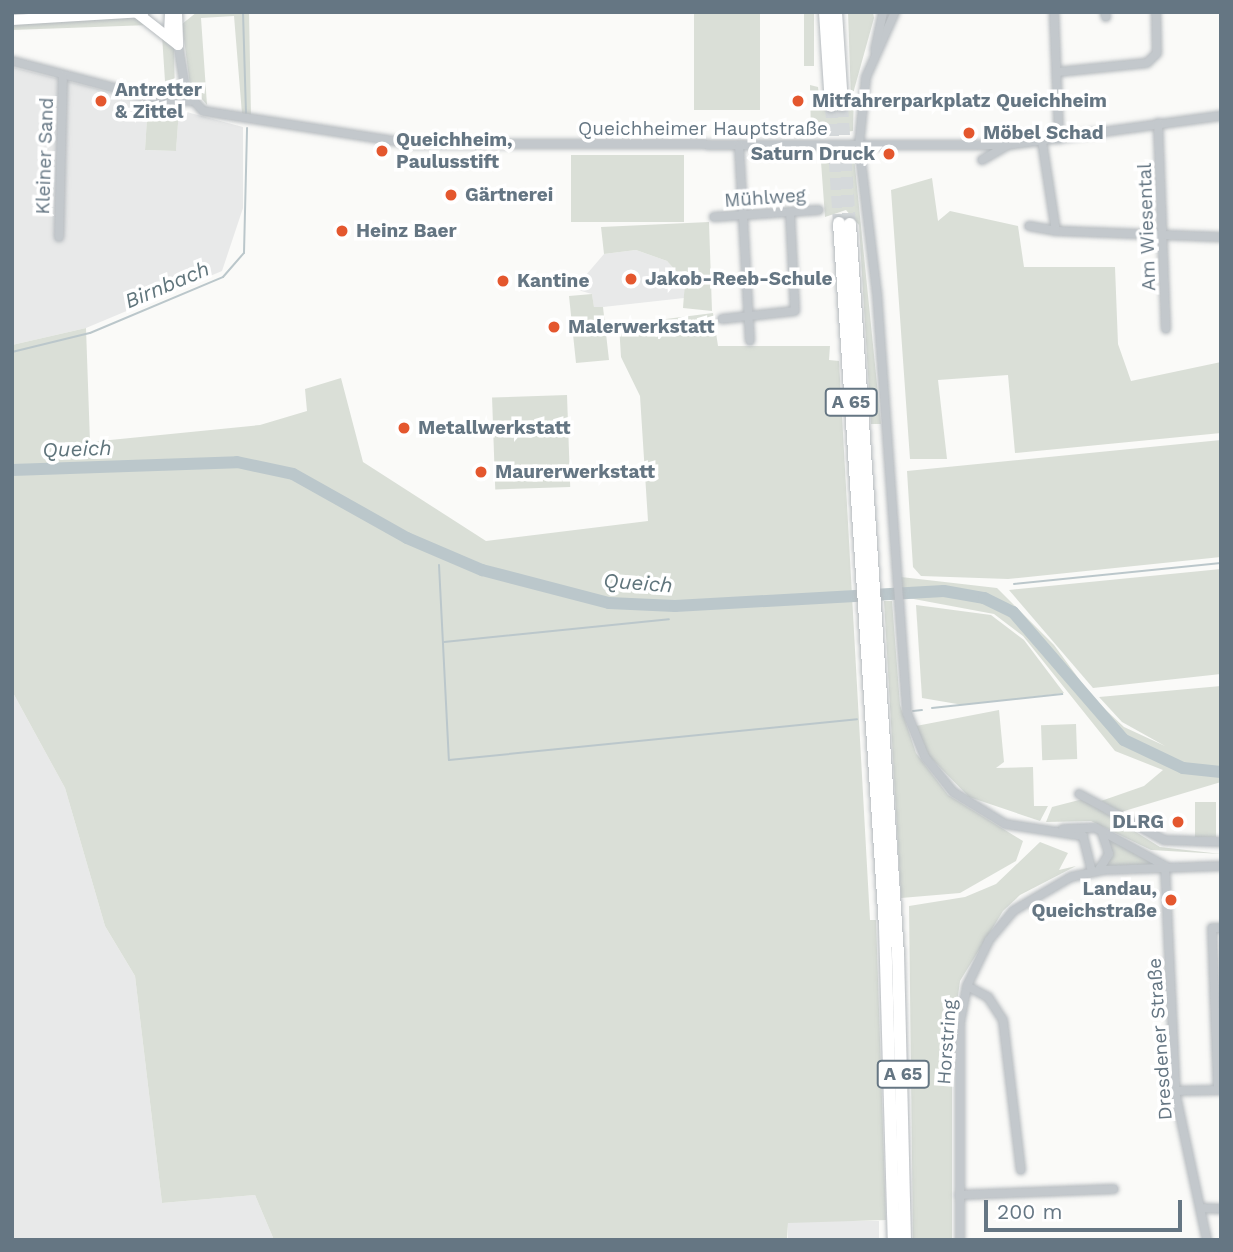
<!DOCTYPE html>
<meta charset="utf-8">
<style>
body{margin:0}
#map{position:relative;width:1233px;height:1252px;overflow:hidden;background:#fafaf8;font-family:"Work Sans",sans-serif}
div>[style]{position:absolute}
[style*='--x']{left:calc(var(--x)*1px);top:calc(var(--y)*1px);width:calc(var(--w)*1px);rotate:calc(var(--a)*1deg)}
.built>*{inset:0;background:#e8e9e9;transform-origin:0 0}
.green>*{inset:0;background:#dadfd7;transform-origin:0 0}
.stream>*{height:2px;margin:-1px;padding:0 1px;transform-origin:1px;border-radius:1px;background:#bbc7cb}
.river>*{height:12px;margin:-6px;padding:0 6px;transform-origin:6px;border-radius:6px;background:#bbc7cb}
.highway-tunnel>*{height:12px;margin-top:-6px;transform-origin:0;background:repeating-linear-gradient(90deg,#d5d9db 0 12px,transparent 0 18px)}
.roads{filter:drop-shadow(0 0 2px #b5babe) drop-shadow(0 0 2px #b5babe)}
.minor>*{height:8px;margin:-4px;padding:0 4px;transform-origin:4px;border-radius:4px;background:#c3c8cc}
.major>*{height:10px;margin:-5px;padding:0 5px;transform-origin:5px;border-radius:5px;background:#fff}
.highway>*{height:12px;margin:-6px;padding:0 6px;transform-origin:6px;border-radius:6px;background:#fff}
.dots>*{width:19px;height:19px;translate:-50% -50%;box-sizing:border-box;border:4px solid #fff;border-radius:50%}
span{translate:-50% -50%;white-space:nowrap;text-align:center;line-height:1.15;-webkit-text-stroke:7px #fff;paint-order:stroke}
.shield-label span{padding:2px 5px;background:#fff;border:2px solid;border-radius:5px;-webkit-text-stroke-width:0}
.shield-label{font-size:18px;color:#657683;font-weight:700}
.poi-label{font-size:19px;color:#657683;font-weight:700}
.left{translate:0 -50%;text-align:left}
.right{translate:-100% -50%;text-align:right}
.street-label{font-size:19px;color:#657683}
.water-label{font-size:21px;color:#60757c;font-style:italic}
.frame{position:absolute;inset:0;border:14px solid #657683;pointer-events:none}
.scale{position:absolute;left:984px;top:1200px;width:198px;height:32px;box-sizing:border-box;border:4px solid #657683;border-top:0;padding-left:9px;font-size:21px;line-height:24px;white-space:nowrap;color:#657683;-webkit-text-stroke:5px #fff;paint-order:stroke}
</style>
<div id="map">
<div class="built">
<i style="clip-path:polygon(12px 67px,148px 102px,145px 150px,176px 151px,179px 110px,243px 127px,243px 208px,222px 271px,86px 328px,12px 345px)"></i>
<i style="clip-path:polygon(636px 250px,667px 261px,685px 281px,684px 298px,594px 308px,592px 294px,574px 289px,604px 254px)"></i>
<i style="clip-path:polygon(12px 691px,65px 788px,105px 926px,135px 976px,162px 1203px,255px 1195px,274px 1240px,12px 1240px)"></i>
<i style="left:879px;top:1221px;width:19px;height:91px;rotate:90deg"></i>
</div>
<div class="green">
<i style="clip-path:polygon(197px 12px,249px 12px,251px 115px,242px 114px,234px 16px,201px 18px,207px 105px,190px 85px,182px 24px)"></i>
<i style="left:694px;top:12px;width:66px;height:98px"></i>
<i style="left:804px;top:12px;width:10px;height:54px"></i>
<i style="clip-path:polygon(848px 12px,873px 12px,874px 18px,854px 90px,853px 131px,811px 136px,810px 85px,818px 87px,821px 109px,843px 111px,851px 100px)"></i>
<i style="clip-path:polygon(145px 17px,163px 29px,174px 48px,175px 99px,166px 97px,162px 35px,150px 25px,12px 30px,12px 24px)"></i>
<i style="clip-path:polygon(148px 102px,179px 110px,176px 151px,145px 150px)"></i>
<i style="clip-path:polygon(820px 148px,845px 148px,854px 157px,881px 424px,871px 424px,859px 225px,846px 210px,825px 217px)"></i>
<i style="left:571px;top:155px;width:113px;height:67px"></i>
<i style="clip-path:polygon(932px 178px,938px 221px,950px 211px,1018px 226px,1024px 267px,1115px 267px,1118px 344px,1131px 381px,1221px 362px,1221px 433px,1015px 453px,1008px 375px,938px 380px,947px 459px,910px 459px,891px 190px)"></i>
<i style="clip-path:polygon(709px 222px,712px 311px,683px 308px,685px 281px,667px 261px,636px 250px,604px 254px,601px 227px)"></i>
<i style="clip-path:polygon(592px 294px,594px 307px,603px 307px,609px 360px,576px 363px,569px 296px)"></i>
<i style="clip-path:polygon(713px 313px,718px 346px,830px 346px,829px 360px,839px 361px,870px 920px,876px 920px,886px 1220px,788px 1223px,787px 1240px,274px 1240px,255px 1195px,162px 1203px,135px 976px,105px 926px,65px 788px,12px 691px,12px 345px,86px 328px,90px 442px,260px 425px,307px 411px,305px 389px,341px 378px,363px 462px,486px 541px,648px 521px,640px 396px,621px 357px,619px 325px)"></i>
<i style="left:567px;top:395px;width:92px;height:75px;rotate:88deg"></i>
<i style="clip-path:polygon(1221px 440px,1221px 557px,1008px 579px,921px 576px,913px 567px,907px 471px)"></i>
<i style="clip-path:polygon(1221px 569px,1221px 674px,1093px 688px,1009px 590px)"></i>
<i style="clip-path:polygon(901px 577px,997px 588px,1054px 645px,1093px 698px,1124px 727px,1165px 746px,1122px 722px,1099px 697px,1221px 686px,1221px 782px,1121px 812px,1101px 801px,1144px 786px,1163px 770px,1115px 751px,1023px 636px,994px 614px,903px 597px)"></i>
<i style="clip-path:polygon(884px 601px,892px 601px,900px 705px,916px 753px,948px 795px,1023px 841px,1016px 861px,960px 893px,901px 898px)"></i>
<i style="clip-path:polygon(916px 605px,991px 615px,1024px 640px,1064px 693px,963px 705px,922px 698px)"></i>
<i style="clip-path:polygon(999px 710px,1004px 762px,996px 768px,1033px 767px,1034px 806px,1048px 806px,1040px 821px,969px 797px,929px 756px,916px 726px)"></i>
<i style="left:1076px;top:724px;width:35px;height:35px;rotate:88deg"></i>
<i style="clip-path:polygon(1083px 799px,1160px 847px,1221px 854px,1151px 850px,1091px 821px,1046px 822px,1052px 807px)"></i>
<i style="left:1195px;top:802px;width:21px;height:35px"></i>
<i style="clip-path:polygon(1106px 837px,1165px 866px,1098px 870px,1106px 862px)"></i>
<i style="clip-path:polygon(1040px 842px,1068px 853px,1059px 870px,1076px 866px,1020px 895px,1003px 911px,960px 981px,952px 1040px,952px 1240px,913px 1240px,909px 906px,965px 897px,996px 884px)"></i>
</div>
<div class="stream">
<i style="--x:243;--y:12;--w:102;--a:88.3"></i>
<i style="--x:12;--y:352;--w:80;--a:-13.7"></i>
<i style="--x:90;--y:333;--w:144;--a:-22.8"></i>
<i style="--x:223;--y:277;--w:32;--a:-49"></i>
<i style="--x:244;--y:253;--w:125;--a:-88.6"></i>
<i style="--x:439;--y:552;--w:2;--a:90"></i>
<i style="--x:439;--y:565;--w:195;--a:87.1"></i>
<i style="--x:449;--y:760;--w:410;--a:-5.7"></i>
<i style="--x:1014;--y:584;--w:208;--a:-5.8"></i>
<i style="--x:444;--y:642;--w:226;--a:-5.8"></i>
<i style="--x:932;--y:708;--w:131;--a:-6.1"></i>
<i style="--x:913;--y:711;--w:9;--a:-6"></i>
</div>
<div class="river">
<i style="--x:12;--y:470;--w:225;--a:-2"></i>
<i style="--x:237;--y:462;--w:57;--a:12.1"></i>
<i style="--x:293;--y:474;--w:131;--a:29.3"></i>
<i style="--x:407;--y:538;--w:82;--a:23.1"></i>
<i style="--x:482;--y:570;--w:131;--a:14.6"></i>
<i style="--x:609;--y:603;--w:66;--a:2.6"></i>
<i style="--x:675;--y:606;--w:269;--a:-3.2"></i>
<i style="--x:944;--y:591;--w:41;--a:9.9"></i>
<i style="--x:984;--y:598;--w:32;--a:26"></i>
<i style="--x:1013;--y:612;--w:169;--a:49.1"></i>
<i style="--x:1124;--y:740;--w:65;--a:25.4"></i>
<i style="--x:1183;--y:768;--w:38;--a:6"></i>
</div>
<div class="highway-tunnel">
<i style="--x:842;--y:105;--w:119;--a:86.2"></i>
<i style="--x:831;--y:106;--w:117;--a:86.1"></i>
</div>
<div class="roads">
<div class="minor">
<i style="--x:895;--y:12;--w:71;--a:114"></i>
<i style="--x:866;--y:77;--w:68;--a:95.9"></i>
<i style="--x:859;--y:145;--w:149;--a:83.1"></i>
<i style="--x:877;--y:293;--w:421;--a:85.9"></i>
<i style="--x:907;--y:713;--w:48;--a:67.8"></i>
<i style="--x:925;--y:757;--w:45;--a:51.3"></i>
<i style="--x:953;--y:792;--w:61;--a:31.6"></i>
<i style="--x:1005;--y:824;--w:79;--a:8.7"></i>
<i style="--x:1083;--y:836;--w:37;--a:76"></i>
<i style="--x:1054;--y:12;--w:127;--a:87.7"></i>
<i style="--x:1105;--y:12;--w:5;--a:79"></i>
<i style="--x:178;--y:45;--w:48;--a:80.3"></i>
<i style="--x:186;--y:92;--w:25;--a:48"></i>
<i style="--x:203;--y:111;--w:214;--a:8.9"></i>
<i style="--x:414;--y:144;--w:594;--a:0.1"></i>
<i style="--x:1008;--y:145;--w:215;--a:-7.8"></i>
<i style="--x:875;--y:50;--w:39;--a:-78"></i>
<i style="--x:12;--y:61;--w:154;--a:14.7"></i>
<i style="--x:161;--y:100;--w:30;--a:2"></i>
<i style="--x:1058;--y:72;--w:89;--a:-5.8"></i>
<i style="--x:1147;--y:63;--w:14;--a:-45"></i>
<i style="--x:1157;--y:53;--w:41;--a:-91.4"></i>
<i style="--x:1158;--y:123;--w:206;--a:87.8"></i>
<i style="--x:1042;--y:141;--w:91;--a:81.2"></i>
<i style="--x:1056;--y:231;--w:165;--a:2.1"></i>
<i style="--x:739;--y:145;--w:196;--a:86.8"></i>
<i style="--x:982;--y:160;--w:30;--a:-30"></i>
<i style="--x:714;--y:217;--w:105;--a:-3.8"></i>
<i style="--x:1029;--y:226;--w:27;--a:10"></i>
<i style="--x:59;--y:237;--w:162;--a:-88.6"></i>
<i style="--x:722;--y:319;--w:73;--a:-6.3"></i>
<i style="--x:795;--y:311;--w:99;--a:-92.9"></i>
<i style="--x:1079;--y:794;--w:97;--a:28.4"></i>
<i style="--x:1164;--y:840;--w:57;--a:2"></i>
<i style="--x:1063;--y:829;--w:33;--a:-2"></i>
<i style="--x:1096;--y:828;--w:79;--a:28.8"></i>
<i style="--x:1165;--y:866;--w:230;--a:87.3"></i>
<i style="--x:1176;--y:1096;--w:147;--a:77.9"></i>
<i style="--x:1098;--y:871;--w:20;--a:-57"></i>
<i style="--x:1109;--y:854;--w:23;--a:-108"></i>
<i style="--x:967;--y:986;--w:24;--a:28"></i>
<i style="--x:988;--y:997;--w:27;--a:57"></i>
<i style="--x:1003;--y:1020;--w:151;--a:83.2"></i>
<i style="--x:1218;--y:1090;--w:162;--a:-92.1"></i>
<i style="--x:1212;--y:928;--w:9;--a:0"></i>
<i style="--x:1176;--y:1091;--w:45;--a:-1.3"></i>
<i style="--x:959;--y:1195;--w:155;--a:-2.2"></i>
<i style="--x:1200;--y:1208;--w:21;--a:3"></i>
<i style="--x:960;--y:1240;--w:218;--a:-90"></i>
<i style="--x:960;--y:1022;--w:37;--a:-79"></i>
<i style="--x:967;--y:986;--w:51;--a:-64.4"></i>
<i style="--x:989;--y:940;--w:38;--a:-50"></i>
<i style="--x:1013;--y:911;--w:67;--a:-30.4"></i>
<i style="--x:1071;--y:877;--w:33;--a:-12"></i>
<i style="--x:1103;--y:870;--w:118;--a:-1.9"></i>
</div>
<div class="major">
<i style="--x:177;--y:12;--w:33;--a:88"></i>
<i style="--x:137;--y:13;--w:52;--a:38"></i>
<i style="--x:12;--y:20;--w:132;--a:-3.5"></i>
<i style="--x:169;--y:33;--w:21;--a:-87"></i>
</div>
<div class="highway">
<i style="--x:825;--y:12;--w:94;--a:86.3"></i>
<i style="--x:836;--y:12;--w:93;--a:86.3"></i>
<i style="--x:839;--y:223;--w:705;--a:86.26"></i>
<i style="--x:885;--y:926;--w:314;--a:88.4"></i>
<i style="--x:850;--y:224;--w:732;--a:86.24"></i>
<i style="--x:898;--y:954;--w:286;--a:88.6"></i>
</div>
</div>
<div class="dots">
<i style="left:101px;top:101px;background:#e4572e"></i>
<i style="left:798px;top:101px;background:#e4572e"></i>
<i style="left:969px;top:133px;background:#e4572e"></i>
<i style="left:382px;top:151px;background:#e4572e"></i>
<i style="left:889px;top:154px;background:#e4572e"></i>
<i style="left:451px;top:195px;background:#e4572e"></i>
<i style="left:342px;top:231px;background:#e4572e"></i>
<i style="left:631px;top:279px;background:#e4572e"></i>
<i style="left:503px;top:281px;background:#e4572e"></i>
<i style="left:554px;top:327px;background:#e4572e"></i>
<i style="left:404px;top:428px;background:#e4572e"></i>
<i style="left:481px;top:472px;background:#e4572e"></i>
<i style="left:1178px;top:822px;background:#e4572e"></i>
<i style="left:1171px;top:900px;background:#e4572e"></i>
</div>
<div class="shield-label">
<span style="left:851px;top:402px">A 65</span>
<span style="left:903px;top:1074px">A 65</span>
</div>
<div class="poi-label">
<span class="left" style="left:115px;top:101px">Antretter<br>&amp; Zittel</span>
<span class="left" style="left:812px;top:101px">Mitfahrerparkplatz Queichheim</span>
<span class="left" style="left:983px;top:133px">Möbel Schad</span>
<span class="left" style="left:396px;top:151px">Queichheim,<br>Paulusstift</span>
<span class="right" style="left:875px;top:154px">Saturn Druck</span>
<span class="left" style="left:465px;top:195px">Gärtnerei</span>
<span class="left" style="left:356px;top:231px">Heinz Baer</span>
<span class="left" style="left:645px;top:279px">Jakob-Reeb-Schule</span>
<span class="left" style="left:517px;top:281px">Kantine</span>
<span class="left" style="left:568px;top:327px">Malerwerkstatt</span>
<span class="left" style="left:418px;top:428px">Metallwerkstatt</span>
<span class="left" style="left:495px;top:472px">Maurerwerkstatt</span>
<span class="right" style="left:1164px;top:822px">DLRG</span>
<span class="right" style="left:1157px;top:900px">Landau,<br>Queichstraße</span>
</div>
<div class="street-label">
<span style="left:703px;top:129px">Queichheimer Hauptstraße</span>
<span style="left:45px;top:156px;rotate:-88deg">Kleiner Sand</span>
<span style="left:765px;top:198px;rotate:-4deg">Mühlweg</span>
<span style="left:1147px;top:227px;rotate:-92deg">Am Wiesental</span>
<span style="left:1160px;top:1039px;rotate:-94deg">Dresdener Straße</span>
<span style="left:947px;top:1042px;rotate:-86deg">Horstring</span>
</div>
<div class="water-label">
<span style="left:167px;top:285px;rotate:-23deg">Birnbach</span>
<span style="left:77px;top:449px;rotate:-2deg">Queich</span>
<span style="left:638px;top:583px;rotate:4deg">Queich</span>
</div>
<div class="frame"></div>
<div class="scale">200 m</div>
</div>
